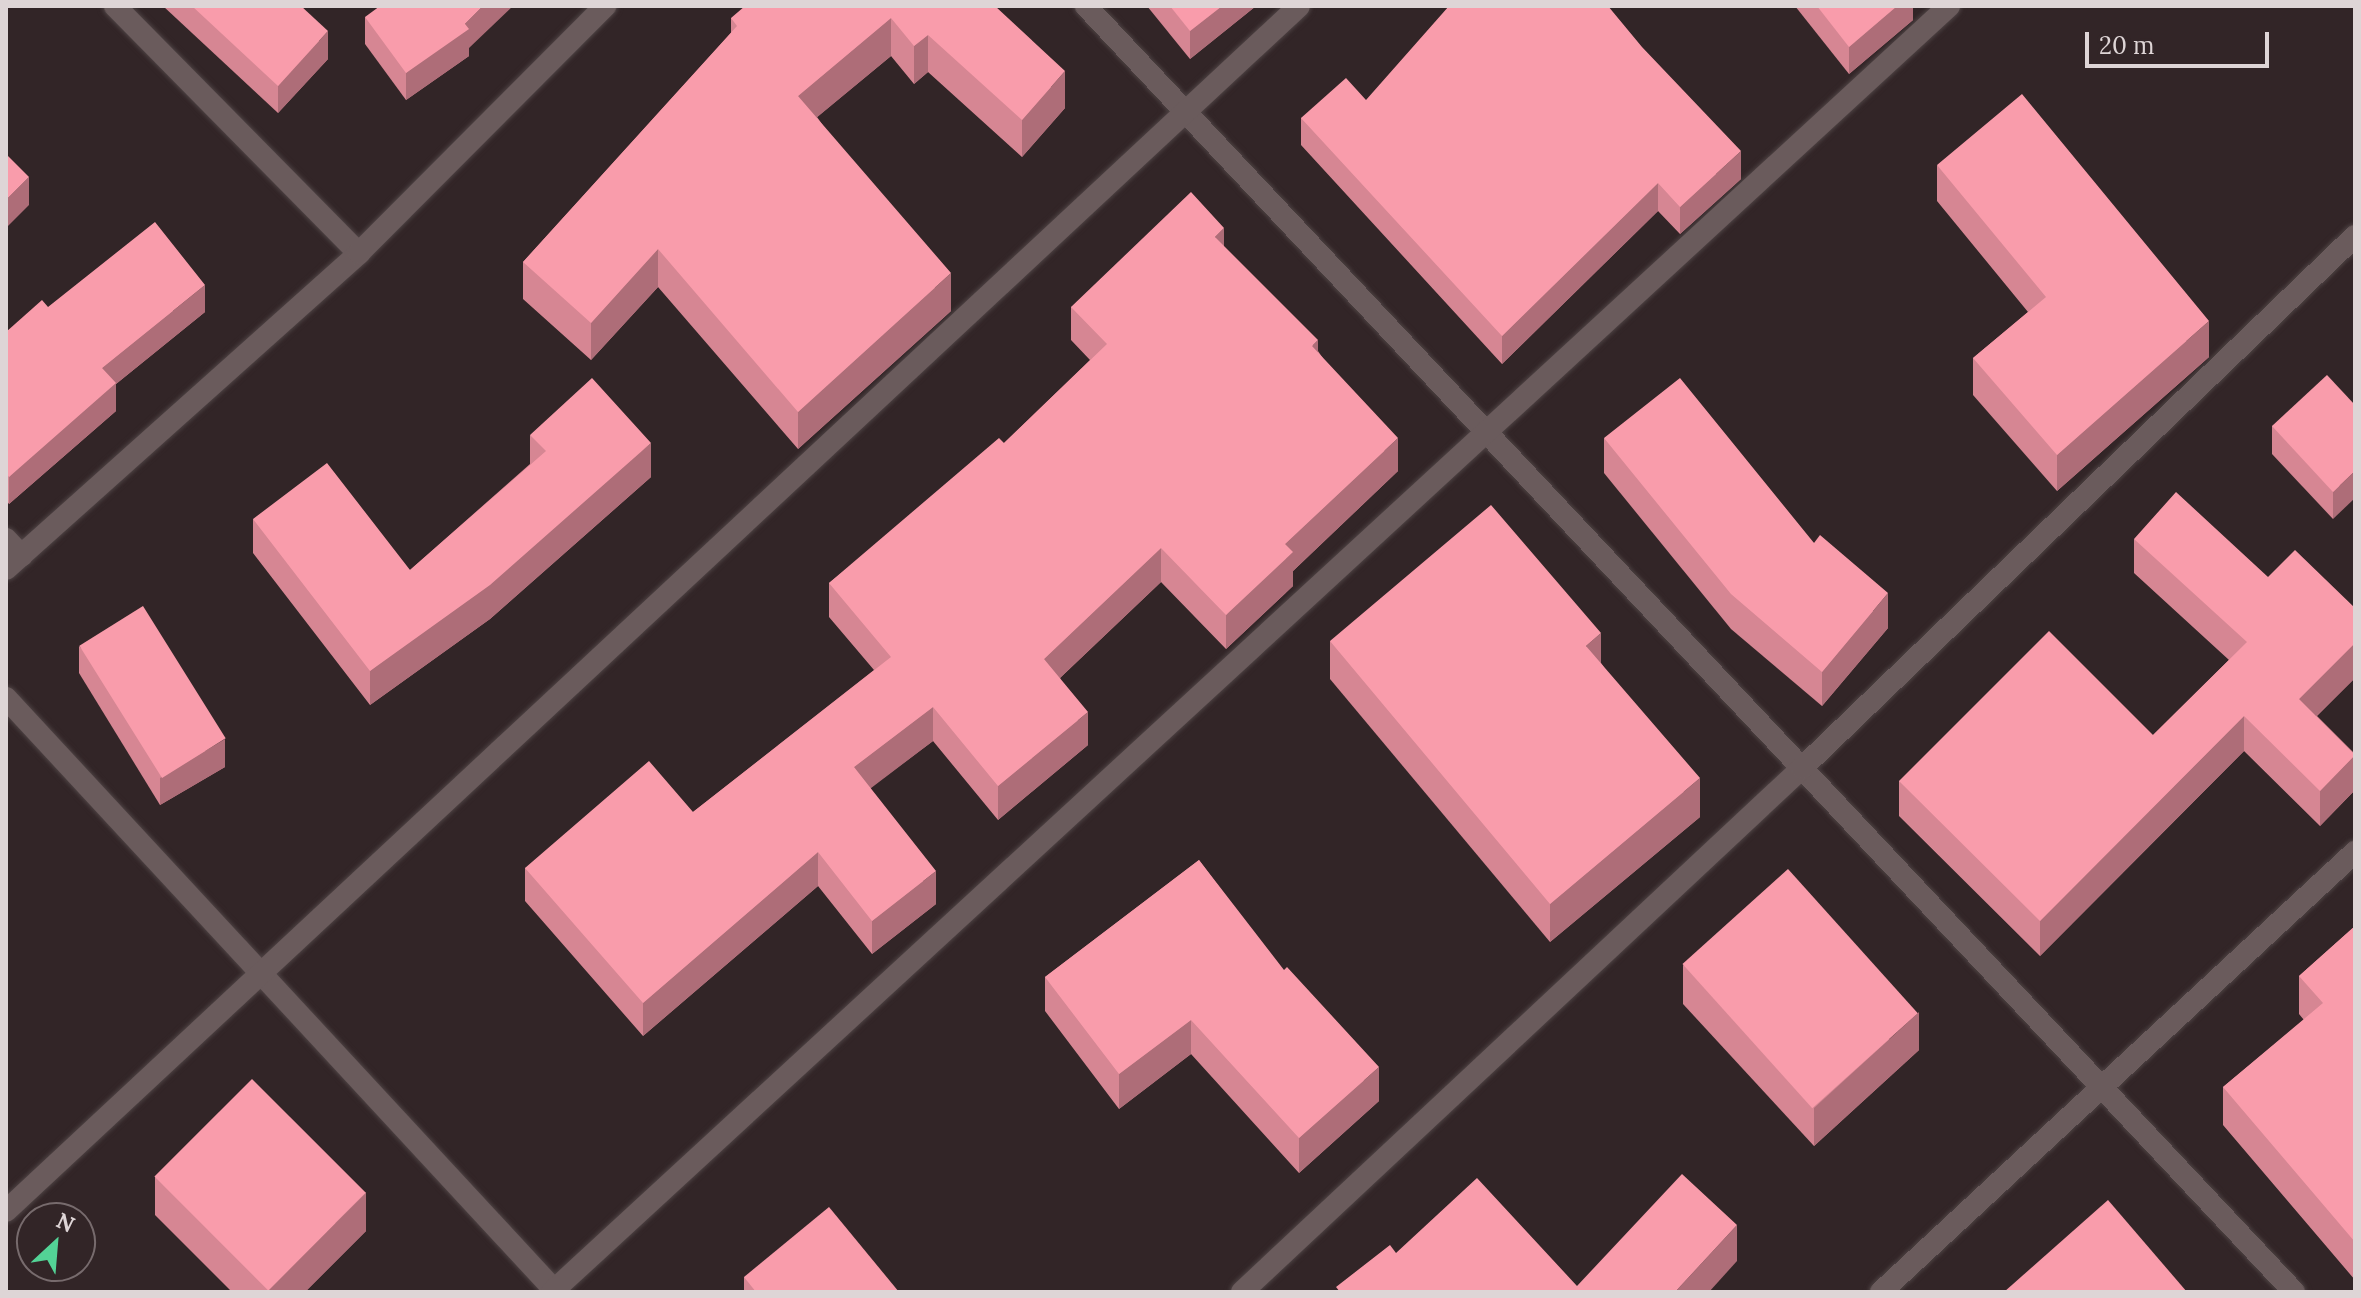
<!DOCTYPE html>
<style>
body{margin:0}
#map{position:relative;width:2361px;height:1298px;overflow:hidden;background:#322527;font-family:Lora,serif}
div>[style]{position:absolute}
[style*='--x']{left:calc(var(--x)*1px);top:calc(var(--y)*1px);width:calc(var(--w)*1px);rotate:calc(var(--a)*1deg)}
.roads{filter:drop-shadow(0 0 2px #4d4243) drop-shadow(0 0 2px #4d4243)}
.minor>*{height:22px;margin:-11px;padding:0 11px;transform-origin:11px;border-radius:11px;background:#6a5b5c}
.wall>*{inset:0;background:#d68693}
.shaded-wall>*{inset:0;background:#ae6d78}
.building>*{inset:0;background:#f99cab;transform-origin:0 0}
span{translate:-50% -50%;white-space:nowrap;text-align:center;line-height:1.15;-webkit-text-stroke:8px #322527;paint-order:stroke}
.frame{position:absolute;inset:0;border:8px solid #ded5d6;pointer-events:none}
.north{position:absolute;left:16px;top:1202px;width:80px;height:80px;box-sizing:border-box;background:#322527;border:2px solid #776b6d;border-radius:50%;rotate:26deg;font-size:22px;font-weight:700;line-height:32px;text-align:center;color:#ded5d6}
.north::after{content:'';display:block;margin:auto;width:28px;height:36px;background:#53d396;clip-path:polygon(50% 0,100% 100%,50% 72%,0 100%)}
.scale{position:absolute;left:2085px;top:32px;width:184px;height:36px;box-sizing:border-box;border:4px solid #ded5d6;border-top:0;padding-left:10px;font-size:24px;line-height:28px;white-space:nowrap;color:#ded5d6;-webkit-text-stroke:6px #322527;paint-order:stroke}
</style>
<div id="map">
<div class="roads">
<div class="minor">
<i style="--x:115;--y:6;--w:347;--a:45.4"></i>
<i style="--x:1086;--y:6;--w:1764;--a:46.79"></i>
<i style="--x:6;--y:539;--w:23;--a:47"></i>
<i style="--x:6;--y:569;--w:474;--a:-41.8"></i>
<i style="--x:359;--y:253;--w:349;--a:-45.1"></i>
<i style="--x:6;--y:698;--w:810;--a:47.2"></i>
<i style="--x:6;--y:1211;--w:1767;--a:-42.98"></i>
<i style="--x:552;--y:1292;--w:1899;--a:-42.63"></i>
<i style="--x:1242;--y:1292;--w:767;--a:-43.1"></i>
<i style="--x:1802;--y:768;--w:767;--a:-43.89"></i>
<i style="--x:1881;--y:1292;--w:647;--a:-42.87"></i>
</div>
</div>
<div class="wall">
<i style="clip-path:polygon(163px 6px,301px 6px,328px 59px,278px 113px)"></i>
<i style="clip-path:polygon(995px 6px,1065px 108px,1022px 157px,928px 72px,914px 84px,891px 56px,817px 117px,951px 311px,798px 449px,658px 287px,591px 360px,523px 299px,523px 262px,731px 33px,731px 18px)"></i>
<i style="clip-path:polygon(1147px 6px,1256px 6px,1190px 59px)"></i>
<i style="clip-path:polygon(1795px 6px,1913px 6px,1913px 20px,1849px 74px)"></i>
<i style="clip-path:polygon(365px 17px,469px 48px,469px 56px,406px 100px,365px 44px)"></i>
<i style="clip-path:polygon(1366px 100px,1741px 179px,1680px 234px,1658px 211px,1502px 364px,1301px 145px,1301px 118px)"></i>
<i style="clip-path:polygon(1937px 165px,2209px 357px,2057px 491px,1973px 395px,1973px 358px,2028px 312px,1937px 201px)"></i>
<i style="clip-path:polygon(1224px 247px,1318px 351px,1398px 471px,1293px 571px,1293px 586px,1226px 649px,1161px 582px,1060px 678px,1088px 745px,998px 820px,933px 741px,870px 788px,936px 904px,872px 954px,818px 886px,643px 1036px,525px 901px,525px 868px,693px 812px,874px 670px,829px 617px,829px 583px,1004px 443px,1090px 360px,1071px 340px,1071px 307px)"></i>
<i style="clip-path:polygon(48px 307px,205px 312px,116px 384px,116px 411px,9px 504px,6px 500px,6px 332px)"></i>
<i style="clip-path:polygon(2355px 405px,2333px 519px,2272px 454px,2272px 426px)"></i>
<i style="clip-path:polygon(530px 435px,651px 477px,490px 619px,370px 705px,253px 553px,253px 519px,410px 570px,530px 464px)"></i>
<i style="clip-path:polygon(1604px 438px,1814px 543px,1888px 628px,1822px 706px,1731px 629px,1604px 473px)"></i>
<i style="clip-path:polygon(2134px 539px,2268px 577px,2355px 608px,2355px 678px,2317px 716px,2355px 754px,2355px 790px,2320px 826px,2244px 751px,2040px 956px,1899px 816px,1899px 781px,2153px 735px,2229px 660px,2134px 573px)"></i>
<i style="clip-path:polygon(1330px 641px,1601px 663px,1700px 817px,1550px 942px,1330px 679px)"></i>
<i style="clip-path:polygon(79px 646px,225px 767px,160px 805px,79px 673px)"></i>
<i style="clip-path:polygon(1199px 860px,1379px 1101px,1299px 1173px,1191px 1054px,1119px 1109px,1045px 1011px,1045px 977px)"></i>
<i style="clip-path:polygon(2355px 926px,2355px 1280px,2223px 1125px,2223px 1087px,2304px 1020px,2299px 1014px,2299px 976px)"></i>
<i style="clip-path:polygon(1683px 965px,1919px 1050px,1814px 1146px,1683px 1004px)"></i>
<i style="clip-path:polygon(155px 1177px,366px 1231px,305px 1292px,232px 1292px,155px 1215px)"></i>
<i style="clip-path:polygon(744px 1277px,899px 1292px,744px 1292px)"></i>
</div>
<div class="shaded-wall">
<i style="clip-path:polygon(483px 6px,513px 6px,469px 48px,469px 56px,406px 100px,406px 73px,465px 24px)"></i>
<i style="clip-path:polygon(1222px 6px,1256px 6px,1190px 59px,1190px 31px)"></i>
<i style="clip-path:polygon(1897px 6px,1913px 6px,1913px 20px,1849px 74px,1849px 47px)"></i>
<i style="clip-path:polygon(891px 18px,891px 56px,798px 133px,798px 96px)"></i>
<i style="clip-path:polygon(328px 31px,328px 59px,278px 113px,278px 86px)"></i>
<i style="clip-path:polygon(928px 35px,928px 72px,914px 84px,914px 46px)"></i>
<i style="clip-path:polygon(1065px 71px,1065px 108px,1022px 157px,1022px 120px)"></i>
<i style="clip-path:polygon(1741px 151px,1741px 179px,1680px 234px,1680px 207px)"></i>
<i style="clip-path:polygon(29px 177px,29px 205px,6px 228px,6px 200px)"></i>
<i style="clip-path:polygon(1658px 183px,1658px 211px,1502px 364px,1502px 336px)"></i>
<i style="clip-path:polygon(1224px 228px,1224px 261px,1215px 237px)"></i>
<i style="clip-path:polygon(658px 249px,658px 287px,591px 360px,591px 323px)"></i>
<i style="clip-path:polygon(951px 273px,951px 311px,798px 449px,798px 412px)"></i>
<i style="clip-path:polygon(205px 285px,205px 312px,116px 384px,116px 411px,9px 504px,9px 477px,102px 368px)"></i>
<i style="clip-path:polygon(2209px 321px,2209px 357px,2057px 491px,2057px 455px)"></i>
<i style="clip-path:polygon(1318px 340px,1318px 374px,1312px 346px)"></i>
<i style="clip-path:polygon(1398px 438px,1398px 471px,1293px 571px,1293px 586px,1226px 649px,1226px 615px,1285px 544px)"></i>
<i style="clip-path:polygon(651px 443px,651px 477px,490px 619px,370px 705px,370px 671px)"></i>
<i style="clip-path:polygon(2355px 471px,2355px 498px,2333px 519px,2333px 492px)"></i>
<i style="clip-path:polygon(1161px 548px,1161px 582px,1044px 693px,1044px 659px)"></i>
<i style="clip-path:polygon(1888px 593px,1888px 628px,1822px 706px,1822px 672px)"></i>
<i style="clip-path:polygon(1601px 633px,1601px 672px,1586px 646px)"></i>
<i style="clip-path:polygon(2355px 643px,2355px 678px,2299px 733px,2299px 699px)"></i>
<i style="clip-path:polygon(933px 707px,933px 741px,854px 801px,854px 767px)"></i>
<i style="clip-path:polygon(1088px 712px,1088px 745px,998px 820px,998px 786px)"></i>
<i style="clip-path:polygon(2244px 716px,2244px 751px,2040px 956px,2040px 921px)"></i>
<i style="clip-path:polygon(225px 739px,225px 767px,160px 805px,160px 778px)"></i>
<i style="clip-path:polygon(2355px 755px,2355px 790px,2320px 826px,2320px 791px)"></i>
<i style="clip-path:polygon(1700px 778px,1700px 817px,1550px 942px,1550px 904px)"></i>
<i style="clip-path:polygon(818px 852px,818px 886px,643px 1036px,643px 1003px)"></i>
<i style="clip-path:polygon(936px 871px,936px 904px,872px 954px,872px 921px)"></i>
<i style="clip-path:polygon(1919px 1012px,1919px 1050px,1814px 1146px,1814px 1108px)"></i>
<i style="clip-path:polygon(1191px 1020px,1191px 1054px,1119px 1109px,1119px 1074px)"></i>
<i style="clip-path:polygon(1379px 1067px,1379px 1101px,1299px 1173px,1299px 1138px)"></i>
<i style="clip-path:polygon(366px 1192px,366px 1231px,305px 1292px,269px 1292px,269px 1290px)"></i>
<i style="clip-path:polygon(1737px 1225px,1737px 1261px,1709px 1292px,1675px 1292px)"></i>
</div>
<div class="building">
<i style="clip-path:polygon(192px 6px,301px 6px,328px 31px,278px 86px)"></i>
<i style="clip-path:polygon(380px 6px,483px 6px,465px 24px,469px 29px,406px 73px,365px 17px)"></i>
<i style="clip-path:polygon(745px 6px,995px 6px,1065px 71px,1022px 120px,928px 35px,914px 46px,891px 18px,798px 96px,951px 273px,798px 412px,658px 249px,591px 323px,523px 262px,737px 26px,731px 18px)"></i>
<i style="clip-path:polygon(1170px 6px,1222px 6px,1190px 31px)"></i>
<i style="clip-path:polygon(1449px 6px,1608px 6px,1642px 47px,1741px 151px,1680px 207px,1658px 183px,1502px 336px,1301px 118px,1346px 78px,1366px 100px)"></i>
<i style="clip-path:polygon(1817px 6px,1897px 6px,1849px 47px)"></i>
<i style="clip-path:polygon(2022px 94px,2209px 321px,2057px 455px,1973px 358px,2046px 297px,1937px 165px)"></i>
<i style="clip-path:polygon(6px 154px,29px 177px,6px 200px)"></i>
<i style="clip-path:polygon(1191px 192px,1224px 228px,1215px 237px,1318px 340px,1312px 346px,1398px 438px,1285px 544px,1293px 552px,1226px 615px,1161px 548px,1044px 659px,1088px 712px,998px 786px,933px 707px,854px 767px,936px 871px,872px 921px,818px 852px,643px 1003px,525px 868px,649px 761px,693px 812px,891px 657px,829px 583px,999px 438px,1004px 443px,1107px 344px,1071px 307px)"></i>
<i style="clip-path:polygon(155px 222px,205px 285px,102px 368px,116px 383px,9px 477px,6px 473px,6px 332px,42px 300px,48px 307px)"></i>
<i style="clip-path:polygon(2327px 375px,2355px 405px,2355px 471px,2333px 492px,2272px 426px)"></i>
<i style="clip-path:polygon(592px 378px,651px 443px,490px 585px,370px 671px,253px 519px,327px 463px,410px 570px,546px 451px,530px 435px)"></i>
<i style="clip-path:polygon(1680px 378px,1814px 543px,1820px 535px,1888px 593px,1822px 672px,1731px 594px,1604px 438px)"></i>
<i style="clip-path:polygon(2176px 492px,2268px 577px,2295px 550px,2355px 608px,2355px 643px,2299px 699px,2355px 755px,2320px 791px,2244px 716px,2040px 921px,1899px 781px,2049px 631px,2153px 735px,2247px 642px,2134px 539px)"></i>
<i style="clip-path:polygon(1491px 505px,1601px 633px,1586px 646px,1700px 778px,1550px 904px,1330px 641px)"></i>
<i style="left:143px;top:606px;width:156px;height:75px;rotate:58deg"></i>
<i style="clip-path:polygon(1199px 860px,1284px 970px,1287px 967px,1379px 1067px,1299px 1138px,1191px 1020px,1119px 1074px,1045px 977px)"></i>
<i style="left:1788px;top:869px;width:194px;height:142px;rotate:48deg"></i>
<i style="clip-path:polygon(2355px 926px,2355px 1242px,2223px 1087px,2323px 1003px,2299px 976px)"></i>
<i style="left:252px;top:1079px;width:161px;height:138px;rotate:45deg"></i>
<i style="clip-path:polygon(1682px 1174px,1737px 1225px,1675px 1292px,1340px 1292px,1336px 1287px,1390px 1245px,1396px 1253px,1477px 1178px,1577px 1286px)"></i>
<i style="clip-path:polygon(2108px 1200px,2187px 1292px,2004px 1292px)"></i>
<i style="clip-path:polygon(829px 1207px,899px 1292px,756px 1292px,744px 1277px)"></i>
</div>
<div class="frame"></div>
<div class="north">N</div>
<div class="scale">20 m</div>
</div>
